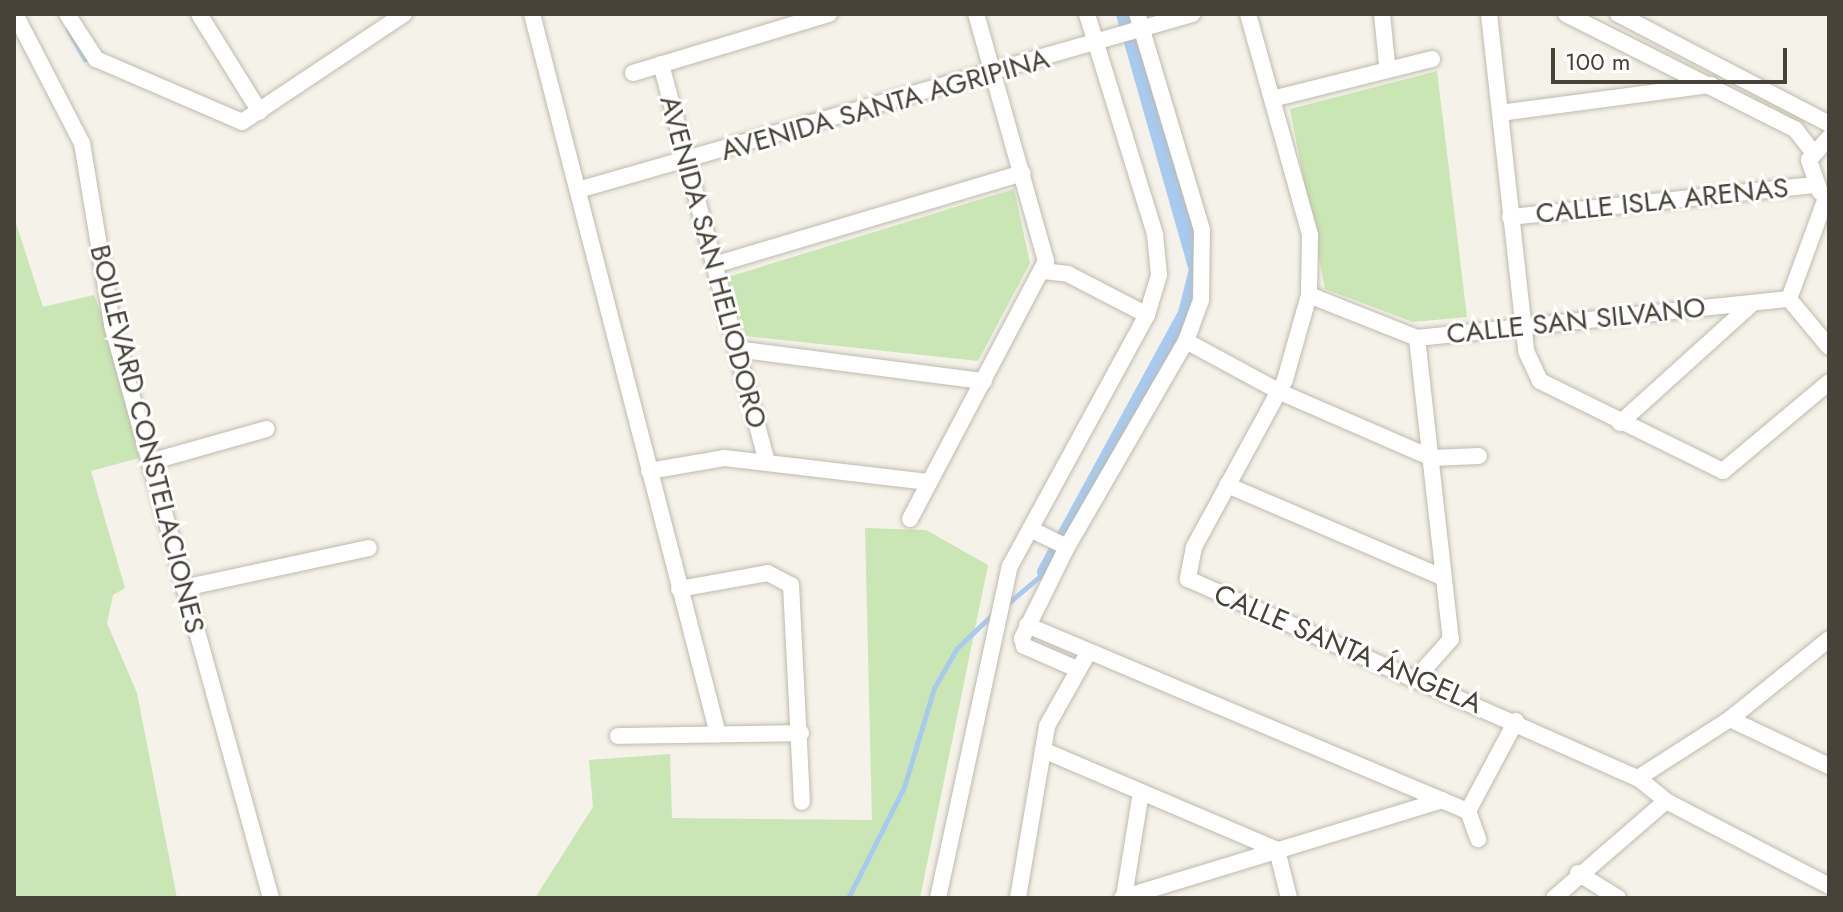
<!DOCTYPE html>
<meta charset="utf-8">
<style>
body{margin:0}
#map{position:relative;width:1843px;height:912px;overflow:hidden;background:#f4f2e9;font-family:Jost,sans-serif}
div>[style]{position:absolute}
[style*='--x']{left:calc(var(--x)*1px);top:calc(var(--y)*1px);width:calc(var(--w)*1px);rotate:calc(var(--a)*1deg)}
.green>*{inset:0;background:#cae6b4}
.stream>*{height:5px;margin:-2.5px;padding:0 2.5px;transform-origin:2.5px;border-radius:2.5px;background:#a8caee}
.canal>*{height:16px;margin:-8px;padding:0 8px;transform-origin:8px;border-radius:8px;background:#a8caee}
.roads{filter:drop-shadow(0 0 2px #bfbaac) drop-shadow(0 0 2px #bfbaac)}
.minor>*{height:16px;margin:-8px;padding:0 8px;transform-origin:8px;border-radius:8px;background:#fff}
span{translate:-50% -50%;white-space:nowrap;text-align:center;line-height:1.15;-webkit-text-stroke:6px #fff;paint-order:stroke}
.street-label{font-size:28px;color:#474338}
.frame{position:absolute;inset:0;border:16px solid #474338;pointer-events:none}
.scale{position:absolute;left:1551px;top:48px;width:236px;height:36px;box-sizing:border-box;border:4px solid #474338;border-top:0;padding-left:10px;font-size:24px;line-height:28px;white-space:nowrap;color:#474338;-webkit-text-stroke:6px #fff;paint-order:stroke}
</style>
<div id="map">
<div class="green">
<i style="clip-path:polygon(1437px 71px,1467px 317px,1413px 322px,1325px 289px,1290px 109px)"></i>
<i style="clip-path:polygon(1014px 189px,1030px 263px,978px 361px,746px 336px,728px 277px)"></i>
<i style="clip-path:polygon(14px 217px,43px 307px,94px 295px,118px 356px,139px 458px,91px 471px,125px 588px,113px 595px,107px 623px,137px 693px,177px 898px,14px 898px)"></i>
<i style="clip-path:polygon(865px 528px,926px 530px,988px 565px,920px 898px,535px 898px,593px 807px,589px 760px,670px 754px,672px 818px,872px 820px)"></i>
</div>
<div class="stream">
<i style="--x:68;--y:30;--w:34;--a:60"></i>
<i style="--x:1007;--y:604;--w:50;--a:-40.1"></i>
<i style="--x:848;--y:898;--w:124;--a:-63.2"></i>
<i style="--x:904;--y:787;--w:103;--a:-73.1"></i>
<i style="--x:934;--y:688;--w:46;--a:-60.1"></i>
<i style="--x:957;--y:648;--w:52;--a:-43.5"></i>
</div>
<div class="canal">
<i style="--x:1045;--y:572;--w:295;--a:-61.4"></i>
<i style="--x:1186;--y:313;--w:44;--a:-75.7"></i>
<i style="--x:1197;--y:270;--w:266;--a:-105.9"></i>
</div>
<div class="roads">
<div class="minor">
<i style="--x:15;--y:14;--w:145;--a:62.6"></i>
<i style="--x:82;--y:143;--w:184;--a:80.6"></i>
<i style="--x:112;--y:325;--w:595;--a:74.49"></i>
<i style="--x:67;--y:14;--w:54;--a:57.2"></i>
<i style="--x:96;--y:59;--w:159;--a:23.3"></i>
<i style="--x:242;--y:122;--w:195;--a:-33.7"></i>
<i style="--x:199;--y:14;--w:115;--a:58.1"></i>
<i style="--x:532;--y:14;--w:744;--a:75.52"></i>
<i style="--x:1248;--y:14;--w:230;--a:74.3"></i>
<i style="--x:1310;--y:235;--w:60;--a:91"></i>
<i style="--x:1309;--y:295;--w:88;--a:105.8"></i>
<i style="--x:1285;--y:380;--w:190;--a:118.6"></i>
<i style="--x:1194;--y:547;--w:33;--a:101"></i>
<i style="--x:1188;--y:579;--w:492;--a:23.9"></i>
<i style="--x:1638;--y:778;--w:36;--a:39"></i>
<i style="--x:1666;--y:801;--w:184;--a:27.5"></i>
<i style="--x:1382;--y:14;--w:50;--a:84.3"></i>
<i style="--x:1489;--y:14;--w:339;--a:83.7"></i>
<i style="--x:1526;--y:351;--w:33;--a:65"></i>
<i style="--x:1540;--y:381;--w:204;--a:26.2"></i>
<i style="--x:1723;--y:471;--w:138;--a:-40"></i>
<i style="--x:1566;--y:14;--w:256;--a:26.7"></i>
<i style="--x:1795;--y:129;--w:28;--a:52"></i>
<i style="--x:1618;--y:14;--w:238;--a:27.5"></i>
<i style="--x:661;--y:64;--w:410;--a:75.1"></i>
<i style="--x:633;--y:73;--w:205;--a:-16.8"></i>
<i style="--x:1272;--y:99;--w:165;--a:-14"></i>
<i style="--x:1500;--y:113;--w:213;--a:-7.6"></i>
<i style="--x:578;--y:190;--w:639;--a:-15.99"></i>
<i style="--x:1820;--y:192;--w:34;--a:-109"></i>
<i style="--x:1809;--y:160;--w:30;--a:-48"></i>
<i style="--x:1510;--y:217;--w:305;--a:-6"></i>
<i style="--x:714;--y:265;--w:322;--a:-16.6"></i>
<i style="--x:1044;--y:271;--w:24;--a:7"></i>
<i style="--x:1068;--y:274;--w:89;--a:27.4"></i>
<i style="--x:1309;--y:295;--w:116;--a:21.7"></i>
<i style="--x:1417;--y:338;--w:374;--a:-6"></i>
<i style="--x:1789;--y:299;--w:62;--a:50.2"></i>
<i style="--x:1789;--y:299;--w:111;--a:-69.9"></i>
<i style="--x:1417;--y:338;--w:303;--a:83.6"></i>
<i style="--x:1451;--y:639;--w:50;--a:131.7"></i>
<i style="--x:1186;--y:341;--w:107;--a:28.5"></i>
<i style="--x:1280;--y:392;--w:166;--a:23.5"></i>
<i style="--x:1432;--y:458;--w:47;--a:-2.4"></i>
<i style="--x:736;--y:349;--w:250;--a:7.4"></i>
<i style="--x:1620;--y:423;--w:179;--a:-42.1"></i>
<i style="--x:153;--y:461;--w:118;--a:-15.7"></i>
<i style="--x:649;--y:471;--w:76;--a:-9.8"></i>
<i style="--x:724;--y:458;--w:206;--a:6.7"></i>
<i style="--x:1227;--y:485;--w:236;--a:23.2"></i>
<i style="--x:910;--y:519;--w:292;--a:-62.2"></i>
<i style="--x:1046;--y:261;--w:257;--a:-105.8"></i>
<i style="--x:1030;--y:529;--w:41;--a:25.9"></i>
<i style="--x:1067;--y:547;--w:238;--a:-60"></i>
<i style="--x:1186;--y:341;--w:44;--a:-69.9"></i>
<i style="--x:1201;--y:300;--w:70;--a:-89.2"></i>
<i style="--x:1202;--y:230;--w:226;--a:-106.7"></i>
<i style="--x:1067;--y:547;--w:102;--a:116.3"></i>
<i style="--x:1022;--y:638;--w:8;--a:76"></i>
<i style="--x:1024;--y:646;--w:58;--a:23.5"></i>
<i style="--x:184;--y:588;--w:189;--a:-12.2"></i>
<i style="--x:679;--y:589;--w:90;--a:-10.2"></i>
<i style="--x:768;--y:573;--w:26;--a:28"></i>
<i style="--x:791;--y:585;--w:217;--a:87.1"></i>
<i style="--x:1027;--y:625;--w:479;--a:22.9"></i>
<i style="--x:1468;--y:811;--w:30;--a:70"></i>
<i style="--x:1730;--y:719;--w:110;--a:25.4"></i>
<i style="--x:618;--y:736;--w:183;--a:-0.9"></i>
<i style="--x:1043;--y:750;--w:254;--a:23.1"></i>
<i style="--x:1277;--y:850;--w:49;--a:76"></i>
<i style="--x:1638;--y:778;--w:109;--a:-32.7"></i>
<i style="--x:1730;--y:719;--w:127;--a:-38.9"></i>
<i style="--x:1468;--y:811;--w:102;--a:-61.9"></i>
<i style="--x:1578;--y:873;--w:47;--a:32"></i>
<i style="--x:1124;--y:897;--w:106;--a:-80.8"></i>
<i style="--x:938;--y:898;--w:340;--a:-77.8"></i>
<i style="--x:1010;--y:566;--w:286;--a:-61.4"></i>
<i style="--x:1147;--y:315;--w:42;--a:-73.3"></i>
<i style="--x:1159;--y:275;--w:41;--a:-95.6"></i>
<i style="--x:1155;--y:234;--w:230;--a:-107.2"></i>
<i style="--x:1018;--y:898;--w:174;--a:-80.4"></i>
<i style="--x:1047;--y:726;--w:84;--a:-60.7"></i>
<i style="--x:1122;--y:898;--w:335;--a:-17"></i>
<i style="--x:1554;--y:898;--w:148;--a:-40.9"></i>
</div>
</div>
<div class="street-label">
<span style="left:885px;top:105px;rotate:-16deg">AVENIDA SANTA AGRIPINA</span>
<span style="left:1662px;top:201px;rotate:-6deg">CALLE ISLA ARENAS</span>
<span style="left:713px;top:262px;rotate:75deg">AVENIDA SAN HELIODORO</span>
<span style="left:1576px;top:321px;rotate:-6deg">CALLE SAN SILVANO</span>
<span style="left:147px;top:439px;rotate:76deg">BOULEVARD CONSTELACIONES</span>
<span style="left:1348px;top:649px;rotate:23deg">CALLE SANTA ÁNGELA</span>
</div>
<div class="frame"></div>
<div class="scale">100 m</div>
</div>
